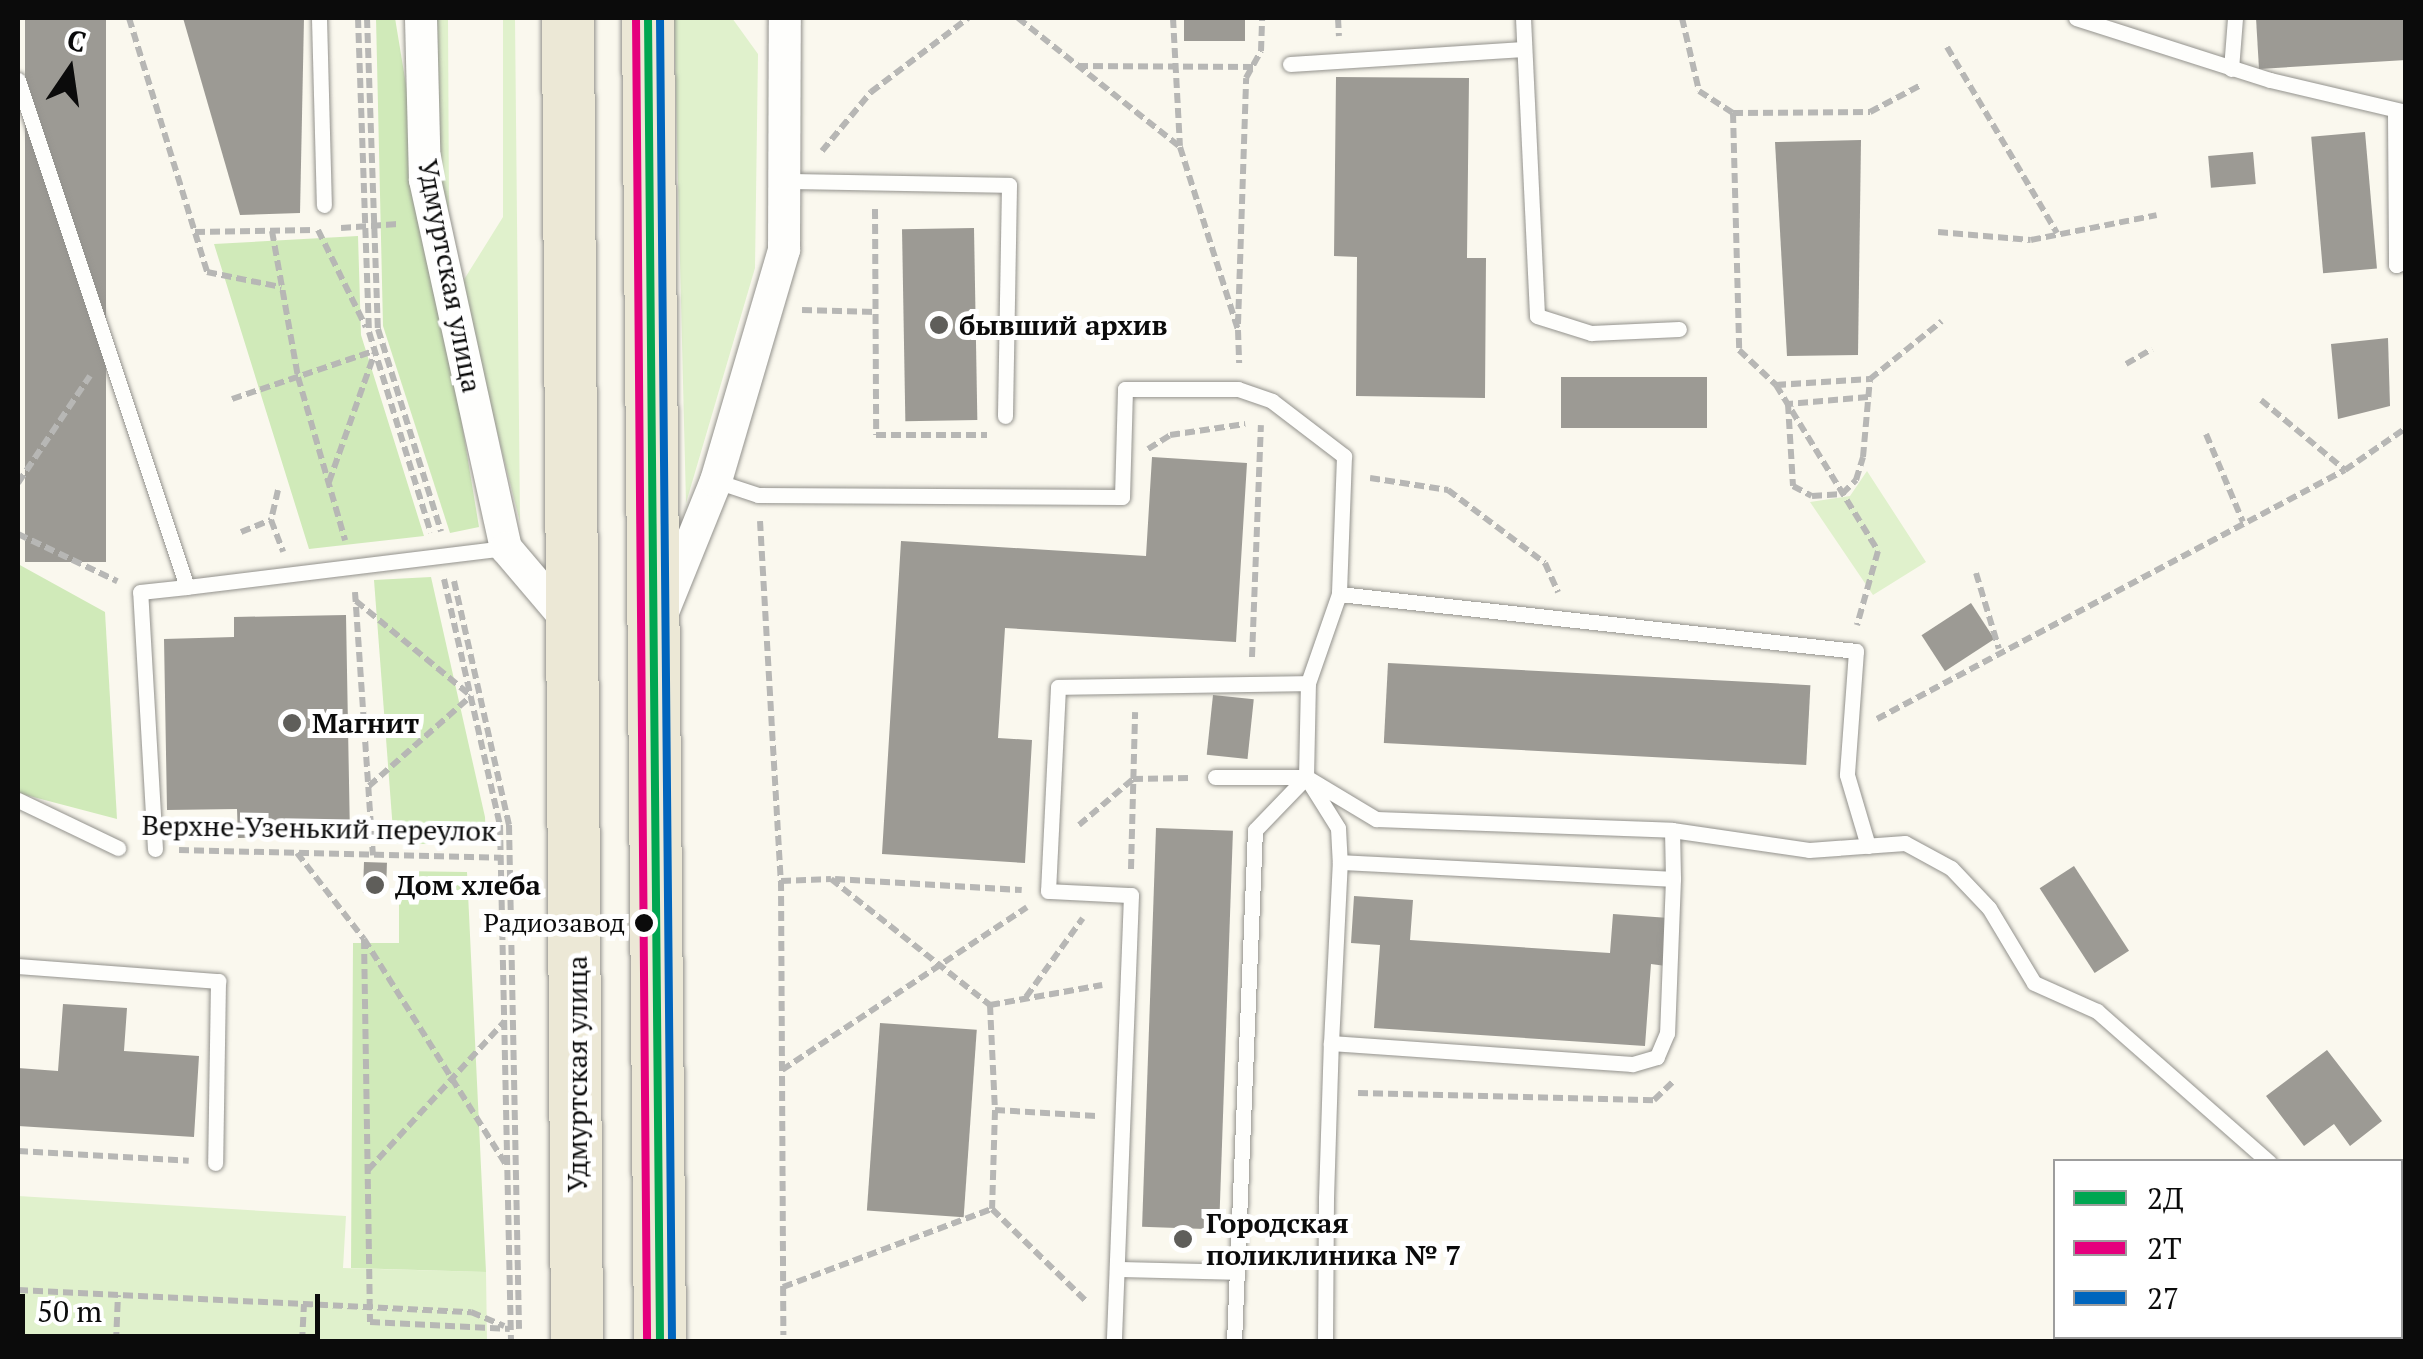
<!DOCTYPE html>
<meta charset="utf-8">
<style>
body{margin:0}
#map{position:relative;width:2423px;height:1359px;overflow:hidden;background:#faf8ee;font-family:"PT Serif",serif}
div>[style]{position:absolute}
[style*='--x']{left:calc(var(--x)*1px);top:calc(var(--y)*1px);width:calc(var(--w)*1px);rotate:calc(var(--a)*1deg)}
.green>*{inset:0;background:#e0f1cc}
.forest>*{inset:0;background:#d0eab9}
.building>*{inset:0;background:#9c9a94;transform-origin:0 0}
.path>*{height:6px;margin-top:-3px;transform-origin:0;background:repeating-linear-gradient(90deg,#b7b7b5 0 10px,transparent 0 15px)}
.roads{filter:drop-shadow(0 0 2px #93928d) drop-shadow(0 0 2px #93928d)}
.service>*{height:15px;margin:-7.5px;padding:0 7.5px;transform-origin:7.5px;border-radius:7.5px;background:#fefefc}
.minor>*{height:32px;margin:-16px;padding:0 16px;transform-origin:16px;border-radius:16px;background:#fefefc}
.primary>*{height:52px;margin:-26px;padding:0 26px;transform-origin:26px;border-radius:26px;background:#ece8d6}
.bus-1>*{height:8px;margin:-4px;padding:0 4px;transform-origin:4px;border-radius:4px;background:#00a651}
.bus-2>*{height:8px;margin:-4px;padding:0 4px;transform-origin:4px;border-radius:4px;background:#e5007d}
.bus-3>*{height:8px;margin:-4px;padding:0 4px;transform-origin:4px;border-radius:4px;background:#0065bd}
.dots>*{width:28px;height:28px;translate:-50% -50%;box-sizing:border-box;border:5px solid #fff;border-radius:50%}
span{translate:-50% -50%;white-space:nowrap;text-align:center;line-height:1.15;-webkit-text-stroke:10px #fff;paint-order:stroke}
.bus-label{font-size:26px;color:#0b0b0b}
.right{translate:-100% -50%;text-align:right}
.street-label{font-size:28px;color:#0b0b0b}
.poi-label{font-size:28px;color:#0b0b0b;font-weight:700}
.left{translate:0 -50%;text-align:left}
.frame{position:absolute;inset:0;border:20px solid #0b0b0b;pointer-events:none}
.legend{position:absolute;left:2053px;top:1159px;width:350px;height:180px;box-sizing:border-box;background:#fff;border:2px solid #9d9d9d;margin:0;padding:12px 18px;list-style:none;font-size:30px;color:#0b0b0b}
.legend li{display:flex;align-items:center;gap:20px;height:50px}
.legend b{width:50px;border:2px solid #9d9d9d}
.north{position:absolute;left:20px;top:20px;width:100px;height:100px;-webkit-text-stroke:8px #fff;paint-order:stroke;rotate:13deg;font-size:28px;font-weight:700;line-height:40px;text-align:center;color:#0b0b0b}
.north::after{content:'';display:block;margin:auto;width:35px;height:45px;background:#0b0b0b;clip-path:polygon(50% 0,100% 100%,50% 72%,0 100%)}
.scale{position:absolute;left:20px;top:1294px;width:300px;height:45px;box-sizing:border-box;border:5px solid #0b0b0b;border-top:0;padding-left:12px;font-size:30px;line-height:35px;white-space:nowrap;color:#0b0b0b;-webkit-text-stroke:8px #fff;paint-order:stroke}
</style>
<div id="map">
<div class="green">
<i style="clip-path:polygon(437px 18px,448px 18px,449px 212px,441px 211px)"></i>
<i style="clip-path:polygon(503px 18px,515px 18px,520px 522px,460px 286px,503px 217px)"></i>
<i style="clip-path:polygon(674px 18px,732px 18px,758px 54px,755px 268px,686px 503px)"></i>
<i style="clip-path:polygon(1867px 471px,1926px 562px,1873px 595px,1810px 502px,1850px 496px)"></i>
<i style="clip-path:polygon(18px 1196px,346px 1216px,343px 1268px,486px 1272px,487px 1341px,18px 1341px)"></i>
</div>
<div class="forest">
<i style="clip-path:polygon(376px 18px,395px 18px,479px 527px,450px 533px,383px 326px)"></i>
<i style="clip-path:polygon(358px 236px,361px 335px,424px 536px,309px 549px,214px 244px)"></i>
<i style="clip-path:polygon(18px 564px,105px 612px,117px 819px,18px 793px)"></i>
<i style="clip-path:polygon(431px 577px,485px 817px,486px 844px,394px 844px,374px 580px)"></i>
<i style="clip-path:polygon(399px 871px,467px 872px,486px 1272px,351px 1268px,353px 943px,399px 943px)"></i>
</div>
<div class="building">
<i style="left:25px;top:18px;width:81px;height:544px"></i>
<i style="clip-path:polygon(183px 18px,304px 18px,300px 213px,240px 215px)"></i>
<i style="left:1184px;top:18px;width:61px;height:23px"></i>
<i style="clip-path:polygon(2256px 18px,2406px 18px,2406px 60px,2259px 69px)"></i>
<i style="clip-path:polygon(1336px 77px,1469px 78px,1467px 258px,1486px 258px,1485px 398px,1356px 396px,1357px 257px,1334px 256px)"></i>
<i style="left:2365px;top:132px;width:137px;height:54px;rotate:85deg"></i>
<i style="clip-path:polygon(1861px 140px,1858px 355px,1787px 356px,1775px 142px)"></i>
<i style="left:2253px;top:152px;width:32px;height:45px;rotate:85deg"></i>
<i style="left:974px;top:228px;width:192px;height:72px;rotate:89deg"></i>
<i style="clip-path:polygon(2388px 338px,2390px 406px,2338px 419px,2331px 344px)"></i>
<i style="left:1561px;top:377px;width:146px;height:51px"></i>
<i style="clip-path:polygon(1152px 457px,1247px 463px,1236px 642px,1005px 628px,998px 738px,1032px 740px,1025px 863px,882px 854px,901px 541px,1146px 556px)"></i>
<i style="left:1971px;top:603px;width:43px;height:59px;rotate:57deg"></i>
<i style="clip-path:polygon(346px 615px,350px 837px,238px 838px,237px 809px,167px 810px,164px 639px,234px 637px,234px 617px)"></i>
<i style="left:1388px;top:663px;width:423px;height:80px;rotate:3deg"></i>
<i style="left:1213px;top:695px;width:41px;height:60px;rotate:6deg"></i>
<i style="left:1156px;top:828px;width:77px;height:399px;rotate:2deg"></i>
<i style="left:364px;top:862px;width:23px;height:31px;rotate:2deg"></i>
<i style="left:2074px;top:866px;width:101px;height:41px;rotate:57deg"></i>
<i style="clip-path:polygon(1354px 896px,1413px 900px,1410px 940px,1610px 953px,1613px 914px,1669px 918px,1666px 966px,1651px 964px,1645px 1046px,1374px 1028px,1380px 945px,1351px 943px)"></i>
<i style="clip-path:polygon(63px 1004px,127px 1008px,124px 1051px,199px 1056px,194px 1137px,18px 1126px,18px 1068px,58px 1071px)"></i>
<i style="left:880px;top:1023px;width:97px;height:188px;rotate:4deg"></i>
<i style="clip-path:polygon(2327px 1050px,2382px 1121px,2350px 1146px,2334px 1124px,2304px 1146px,2266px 1096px)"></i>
<i style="clip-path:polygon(2099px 1336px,2288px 1336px,2099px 1342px)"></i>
</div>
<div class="path">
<i style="--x:129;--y:18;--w:266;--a:72.9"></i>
<i style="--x:207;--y:272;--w:76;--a:11.5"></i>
<i style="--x:358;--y:18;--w:314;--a:88"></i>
<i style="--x:369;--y:332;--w:210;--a:72.9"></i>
<i style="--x:367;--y:18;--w:311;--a:88"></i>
<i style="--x:378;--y:329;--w:212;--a:72.7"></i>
<i style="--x:1018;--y:18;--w:207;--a:38.5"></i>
<i style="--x:1180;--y:147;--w:192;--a:72.4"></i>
<i style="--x:1238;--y:330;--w:33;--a:88"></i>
<i style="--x:1173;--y:18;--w:128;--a:86.9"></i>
<i style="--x:1338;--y:18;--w:18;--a:87"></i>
<i style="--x:1682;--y:18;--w:75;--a:76.9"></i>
<i style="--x:1699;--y:91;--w:40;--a:32.9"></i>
<i style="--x:1733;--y:113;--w:237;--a:88.5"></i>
<i style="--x:1739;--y:350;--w:51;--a:43.4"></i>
<i style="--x:1776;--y:385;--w:195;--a:58.4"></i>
<i style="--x:1878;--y:551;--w:77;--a:105.8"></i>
<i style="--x:1947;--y:47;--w:216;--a:59.4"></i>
<i style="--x:1078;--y:66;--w:177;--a:0.3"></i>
<i style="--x:1733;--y:113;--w:137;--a:-0.4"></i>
<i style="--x:1870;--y:112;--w:58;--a:-27.9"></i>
<i style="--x:822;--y:151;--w:77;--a:-50.3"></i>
<i style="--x:871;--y:92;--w:122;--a:-37.3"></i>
<i style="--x:875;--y:209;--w:226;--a:89.7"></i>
<i style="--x:876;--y:435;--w:111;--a:0"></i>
<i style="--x:341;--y:228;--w:57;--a:-4"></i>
<i style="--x:318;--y:230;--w:108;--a:63.7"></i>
<i style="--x:272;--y:231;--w:148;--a:79.9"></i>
<i style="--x:298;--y:377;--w:170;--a:73.9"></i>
<i style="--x:195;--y:232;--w:119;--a:-1"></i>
<i style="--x:1938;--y:232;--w:93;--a:4.9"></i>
<i style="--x:2031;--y:240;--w:128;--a:-11.2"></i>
<i style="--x:802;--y:310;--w:74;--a:1.5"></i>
<i style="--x:1238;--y:324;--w:246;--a:-88.1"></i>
<i style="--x:1246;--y:78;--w:31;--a:-61"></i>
<i style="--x:1261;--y:51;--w:33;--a:-88"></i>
<i style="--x:2126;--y:364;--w:30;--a:-30"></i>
<i style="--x:1776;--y:385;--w:94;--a:-3.7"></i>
<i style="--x:1870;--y:379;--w:92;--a:-38.9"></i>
<i style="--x:1868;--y:397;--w:80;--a:175"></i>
<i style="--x:1788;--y:404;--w:82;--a:86.5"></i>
<i style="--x:1793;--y:486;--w:21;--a:28"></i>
<i style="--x:1812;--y:496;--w:30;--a:-4"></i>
<i style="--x:1842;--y:494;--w:20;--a:-45"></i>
<i style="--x:1856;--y:480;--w:24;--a:-73"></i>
<i style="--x:1863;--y:457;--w:78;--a:-84.9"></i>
<i style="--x:232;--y:399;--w:153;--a:-18.7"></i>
<i style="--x:2261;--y:400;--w:109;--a:39.8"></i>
<i style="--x:2206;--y:434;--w:95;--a:67.2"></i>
<i style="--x:1148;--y:449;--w:26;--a:-32"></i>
<i style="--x:1170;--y:435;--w:76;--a:-8.3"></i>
<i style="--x:1370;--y:478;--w:79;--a:8.7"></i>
<i style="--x:1448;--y:490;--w:121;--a:37"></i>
<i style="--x:1545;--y:563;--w:32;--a:66"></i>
<i style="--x:329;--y:482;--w:138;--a:-70.5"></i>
<i style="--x:18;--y:483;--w:129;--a:-56.1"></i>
<i style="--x:278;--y:490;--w:31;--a:103"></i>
<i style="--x:271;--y:520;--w:34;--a:69"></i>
<i style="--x:760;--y:521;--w:361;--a:86.7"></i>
<i style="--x:781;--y:881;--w:454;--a:89.7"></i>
<i style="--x:241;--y:532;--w:32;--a:-22"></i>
<i style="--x:18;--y:534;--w:110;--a:25.4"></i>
<i style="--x:1976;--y:573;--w:79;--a:73.2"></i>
<i style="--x:444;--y:579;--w:252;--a:77.2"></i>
<i style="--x:500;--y:825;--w:517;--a:88.78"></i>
<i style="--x:454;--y:581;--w:250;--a:77.3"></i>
<i style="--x:509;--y:825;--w:504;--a:88.86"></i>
<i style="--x:355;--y:592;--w:264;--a:86.1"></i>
<i style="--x:356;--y:601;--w:148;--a:39.5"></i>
<i style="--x:1252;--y:657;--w:232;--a:-87.8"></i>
<i style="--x:1877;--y:719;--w:530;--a:-28.02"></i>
<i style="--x:2345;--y:470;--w:74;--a:-34.5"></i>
<i style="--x:369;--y:786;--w:136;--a:-41.4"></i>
<i style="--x:1079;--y:825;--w:71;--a:-40.4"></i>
<i style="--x:1133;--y:779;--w:56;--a:-1"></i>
<i style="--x:179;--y:850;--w:322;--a:1.4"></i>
<i style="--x:297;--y:853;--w:109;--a:52.1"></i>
<i style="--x:364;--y:939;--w:268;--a:57.8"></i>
<i style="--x:1131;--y:869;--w:157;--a:-88.5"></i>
<i style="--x:835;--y:879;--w:187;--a:3.4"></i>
<i style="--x:781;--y:881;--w:50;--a:-2.3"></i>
<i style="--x:831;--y:879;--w:203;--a:38.4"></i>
<i style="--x:990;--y:1005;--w:105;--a:87.3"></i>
<i style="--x:995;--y:1110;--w:101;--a:3.4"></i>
<i style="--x:364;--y:939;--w:383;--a:89.1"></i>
<i style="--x:370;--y:1322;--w:140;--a:2.9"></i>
<i style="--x:1026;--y:997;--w:97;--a:-54.2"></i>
<i style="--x:990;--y:1005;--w:114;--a:-10.1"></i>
<i style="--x:782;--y:1070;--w:294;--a:-33.6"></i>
<i style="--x:1358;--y:1093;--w:296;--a:1.4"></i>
<i style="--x:1654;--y:1100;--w:29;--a:-44"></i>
<i style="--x:995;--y:1110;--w:99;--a:91.7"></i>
<i style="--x:992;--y:1209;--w:134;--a:44.4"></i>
<i style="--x:18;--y:1151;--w:171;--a:3.3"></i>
<i style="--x:368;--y:1170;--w:202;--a:-47.4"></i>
<i style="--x:783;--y:1287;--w:223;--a:-20.5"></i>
<i style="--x:18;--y:1290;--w:454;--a:2.8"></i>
<i style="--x:471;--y:1312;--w:36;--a:23"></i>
<i style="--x:116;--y:1342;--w:47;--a:-87.6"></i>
<i style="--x:302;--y:1342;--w:38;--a:-87"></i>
</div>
<div class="roads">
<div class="service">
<i style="--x:319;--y:18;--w:187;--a:88.5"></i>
<i style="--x:1523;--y:18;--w:298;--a:87.3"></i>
<i style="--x:1537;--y:316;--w:57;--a:17.5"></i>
<i style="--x:1591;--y:333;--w:88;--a:-2.6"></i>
<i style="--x:2076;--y:18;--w:204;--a:17.7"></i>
<i style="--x:2270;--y:80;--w:140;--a:13.2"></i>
<i style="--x:1290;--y:64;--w:234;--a:-3.7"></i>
<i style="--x:2231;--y:69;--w:51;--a:-85.5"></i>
<i style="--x:18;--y:80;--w:534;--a:71.57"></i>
<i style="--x:187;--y:587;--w:321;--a:-7"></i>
<i style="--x:2395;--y:114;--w:151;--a:89.6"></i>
<i style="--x:2396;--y:265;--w:11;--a:-22"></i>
<i style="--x:785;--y:181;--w:224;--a:1"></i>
<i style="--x:1009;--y:185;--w:231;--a:91"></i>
<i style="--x:716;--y:481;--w:44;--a:18.4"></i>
<i style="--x:758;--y:495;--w:364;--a:0.3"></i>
<i style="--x:1122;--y:497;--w:108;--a:-88.4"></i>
<i style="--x:1125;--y:389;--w:113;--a:0"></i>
<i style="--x:1238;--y:389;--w:36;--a:19"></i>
<i style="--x:1272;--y:401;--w:91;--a:37.4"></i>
<i style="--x:1344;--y:456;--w:138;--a:92.1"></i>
<i style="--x:1339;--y:594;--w:94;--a:109.2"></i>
<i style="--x:1308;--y:683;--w:250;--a:179.1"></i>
<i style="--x:1058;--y:687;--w:204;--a:92.8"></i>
<i style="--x:1048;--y:891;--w:83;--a:2.8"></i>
<i style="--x:1131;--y:895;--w:447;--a:92.2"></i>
<i style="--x:1339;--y:594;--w:520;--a:6.29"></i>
<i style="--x:1856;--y:651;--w:124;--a:94.2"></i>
<i style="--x:1847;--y:775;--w:74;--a:73.5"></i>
<i style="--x:1215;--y:777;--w:91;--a:0"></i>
<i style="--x:1306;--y:777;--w:82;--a:31"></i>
<i style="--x:1376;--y:819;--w:296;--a:2.1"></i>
<i style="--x:1672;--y:830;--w:138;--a:8.3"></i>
<i style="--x:1809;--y:850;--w:96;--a:-4.2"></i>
<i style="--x:1905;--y:843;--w:52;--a:28.5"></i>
<i style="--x:1951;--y:868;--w:55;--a:46.5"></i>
<i style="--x:1989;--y:908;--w:87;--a:59"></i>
<i style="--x:2034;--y:983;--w:69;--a:24"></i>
<i style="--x:2097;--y:1011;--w:229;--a:41.3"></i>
<i style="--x:1308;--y:780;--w:57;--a:58"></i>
<i style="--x:1338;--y:828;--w:34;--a:87"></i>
<i style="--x:18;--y:800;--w:111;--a:25.6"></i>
<i style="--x:1672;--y:830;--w:49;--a:88.8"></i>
<i style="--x:155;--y:849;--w:257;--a:-93.3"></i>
<i style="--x:140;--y:592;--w:47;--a:-6.1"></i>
<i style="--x:18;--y:966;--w:201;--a:4.3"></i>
<i style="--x:218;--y:981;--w:182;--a:90.9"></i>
<i style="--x:2400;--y:1264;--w:6;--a:0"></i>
<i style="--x:1117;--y:1269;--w:119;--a:1.4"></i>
<i style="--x:2299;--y:1336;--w:6;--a:81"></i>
<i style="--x:1234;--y:1342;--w:512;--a:-87.65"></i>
<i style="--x:1255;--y:830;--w:74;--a:-46.1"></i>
<i style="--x:1306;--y:777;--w:94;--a:-88.8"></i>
<i style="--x:1325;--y:1342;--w:144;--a:-89.6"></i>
<i style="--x:1326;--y:1198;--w:155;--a:-88.2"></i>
<i style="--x:1331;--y:1043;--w:181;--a:-87.2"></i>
<i style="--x:1340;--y:862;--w:333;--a:2.9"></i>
<i style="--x:1673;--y:879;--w:154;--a:92.2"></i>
<i style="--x:1667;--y:1033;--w:26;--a:113"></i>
<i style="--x:1657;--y:1057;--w:26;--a:164"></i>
<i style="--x:1632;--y:1064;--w:302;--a:-176"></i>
<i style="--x:2401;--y:1342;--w:5;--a:-11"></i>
</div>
<div class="minor">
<i style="--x:421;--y:18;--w:162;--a:88.6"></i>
<i style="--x:425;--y:180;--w:377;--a:77.6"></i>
<i style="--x:506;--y:548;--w:104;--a:49.7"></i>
<i style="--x:663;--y:612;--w:141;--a:-68"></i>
<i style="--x:716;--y:481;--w:241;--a:-73.6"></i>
<i style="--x:784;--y:250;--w:232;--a:-89.8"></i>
</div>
<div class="primary">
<i style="--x:568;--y:18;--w:1324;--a:89.61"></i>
<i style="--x:648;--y:18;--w:1324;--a:89.48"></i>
</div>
</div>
<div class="bus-1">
<i style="--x:648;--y:18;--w:1324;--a:89.48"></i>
</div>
<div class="bus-2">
<i style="--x:636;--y:18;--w:1324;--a:89.52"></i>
</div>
<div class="bus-3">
<i style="--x:660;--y:18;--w:1324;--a:89.48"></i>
</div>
<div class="dots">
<i style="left:939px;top:325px;background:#5f5e5a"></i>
<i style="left:292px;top:723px;background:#5f5e5a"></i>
<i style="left:375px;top:885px;background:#5f5e5a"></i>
<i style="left:644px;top:923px;background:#0b0b0b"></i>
<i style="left:1183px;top:1239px;background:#5f5e5a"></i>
</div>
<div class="bus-label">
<span class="right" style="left:625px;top:923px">Радиозавод</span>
</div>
<div class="street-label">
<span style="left:450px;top:276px;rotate:79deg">Удмуртская улица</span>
<span style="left:319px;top:828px;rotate:1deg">Верхне-Узенький переулок</span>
<span style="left:577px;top:1074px;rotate:-90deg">Удмуртская улица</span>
</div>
<div class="poi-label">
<span class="left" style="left:959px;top:325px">бывший архив</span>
<span class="left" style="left:312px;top:723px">Магнит</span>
<span class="left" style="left:395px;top:885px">Дом хлеба</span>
<span class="left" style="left:1206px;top:1239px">Городская<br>поликлиника № 7</span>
</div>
<div class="frame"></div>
<ul class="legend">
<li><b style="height:12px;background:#00a651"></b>2Д</li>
<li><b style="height:12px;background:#e5007d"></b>2Т</li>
<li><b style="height:12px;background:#0065bd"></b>27</li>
</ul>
<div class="north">С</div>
<div class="scale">50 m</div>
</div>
